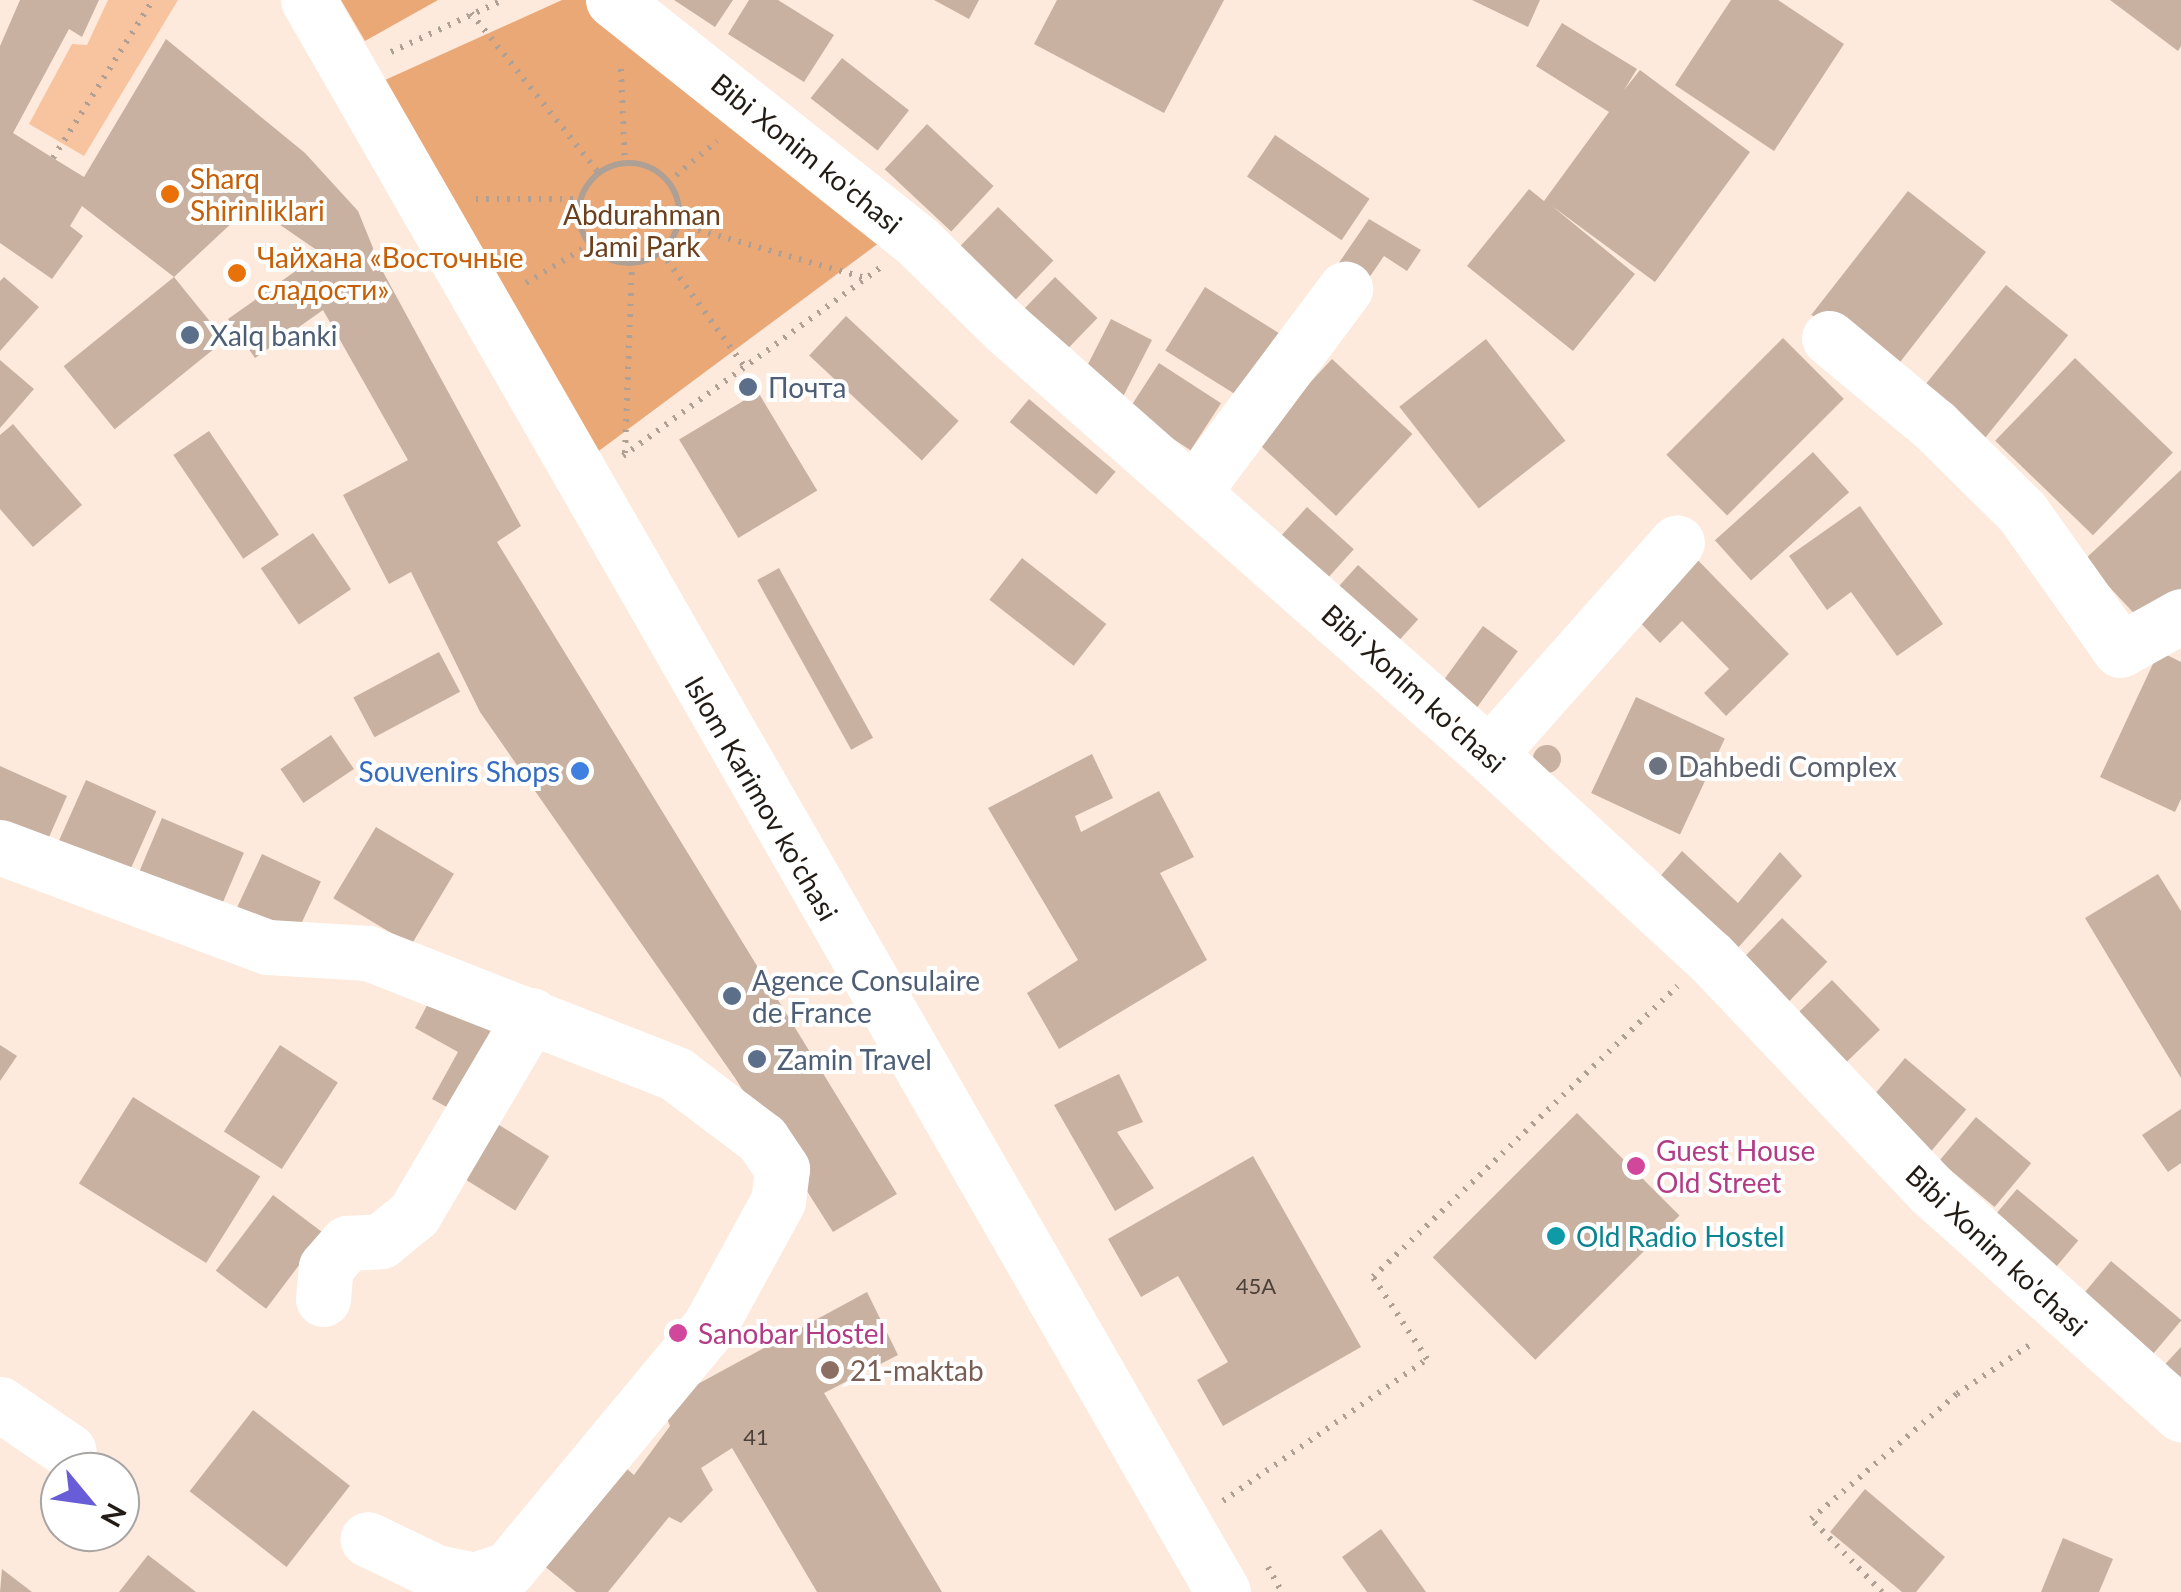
<!DOCTYPE html>
<meta charset="utf-8">
<style>
body{margin:0}
#map{position:relative;width:2181px;height:1592px;overflow:hidden;background:#fdeadc;font-family:Lato,sans-serif}
div>[style]{position:absolute}
[style*='--x']{left:calc(var(--x)*1px);top:calc(var(--y)*1px);width:calc(var(--w)*1px);rotate:calc(var(--a)*1deg)}
.green>*{inset:0;background:#f8c49f}
.forest>*{inset:0;background:#eba877}
.building>*{inset:0;background:#c8b1a1;transform-origin:0 0}
.round{border-radius:50%}
.path>*{height:6px;margin-top:-3px;transform-origin:0;background:repeating-linear-gradient(90deg,#afa095 0 2.5px,transparent 0 10.5px)}
.path>.ring{margin:-3px;padding:0;box-sizing:content-box;background:none;border:6px solid #afa095;border-radius:50%}
.minor>*{height:55px;margin:-27.5px;padding:0 27.5px;transform-origin:27.5px;border-radius:27.5px;background:#fff}
.dots>*{width:28px;height:28px;translate:-50% -50%;box-sizing:border-box;border:5px solid #fff;border-radius:50%}
span{translate:-50% -50%;white-space:nowrap;text-align:center;line-height:1.15;-webkit-text-stroke:8px #fff;paint-order:stroke}
.number-label{font-size:22px;color:#4c4038}
.number-label span{-webkit-text-stroke-width:0}
.street-label{font-size:28px;color:#231b15}
.food-label{font-size:28px;color:#c56008}
.left{translate:0 -50%;text-align:left}
.park-label{font-size:28px;color:#6c401c}
.service-label{font-size:28px;color:#4e5e75}
.worship-label{font-size:28px;color:#5b616d}
.shop-label{font-size:28px;color:#366cbe}
.right{translate:-100% -50%;text-align:right}
.hotel-label{font-size:28px;color:#b23c85}
.culture-label{font-size:28px;color:#0d838f}
.education-label{font-size:28px;color:#785e54}
.north{position:absolute;left:40px;top:1452px;width:100px;height:100px;box-sizing:border-box;background:#fff;border:2px solid #a7a4a1;border-radius:50%;rotate:119deg;font-size:28px;font-weight:700;line-height:40px;text-align:center;color:#231b15}
.north::after{content:'';display:block;margin:auto;width:35px;height:45px;background:#685dd7;clip-path:polygon(50% 0,100% 100%,50% 72%,0 100%)}
</style>
<div id="map">
<div class="green">
<i style="clip-path:polygon(108px 0,178px 0,84px 156px,29px 124px,72px 44px,87px 45px)"></i>
</div>
<div class="forest">
<i style="clip-path:polygon(341px 0,438px 0,365px 41px)"></i>
<i style="clip-path:polygon(562px 0,592px 0,891px 234px,596px 453px,385px 80px)"></i>
</div>
<div class="building">
<i style="clip-path:polygon(20px 0,99px 0,82px 37px,69px 29px,13px 133px,53px 158px,84px 177px,166px 39px,305px 153px,358px 211px,382px 270px,521px 526px,497px 542px,897px 1194px,833px 1232px,735px 1078px,480px 712px,411px 572px,389px 584px,343px 495px,408px 460px,323px 310px,255px 358px,228px 319px,321px 253px,251px 205px,174px 277px,82px 206px,70px 226px,83px 236px,52px 279px,0 243px,0 46px)"></i>
<i style="clip-path:polygon(674px 0,733px 0,715px 27px)"></i>
<i style="clip-path:polygon(749px 0,778px 0,834px 35px,804px 82px,728px 34px)"></i>
<i style="clip-path:polygon(934px 0,979px 0,969px 19px)"></i>
<i style="clip-path:polygon(1057px 0,1224px 0,1164px 113px,1034px 44px)"></i>
<i style="clip-path:polygon(1472px 0,1540px 0,1528px 27px)"></i>
<i style="clip-path:polygon(1731px 0,1778px 0,1844px 44px,1774px 151px,1675px 85px)"></i>
<i style="clip-path:polygon(2110px 0,2181px 0,2181px 46px,2178px 51px)"></i>
<i style="clip-path:polygon(1562px 23px,1637px 69px,1624px 90px,1640px 70px,1750px 152px,1655px 282px,1552px 206px,1635px 274px,1573px 351px,1467px 266px,1529px 189px,1544px 201px,1609px 112px,1536px 66px)"></i>
<i style="left:842px;top:58px;width:85px;height:51px;rotate:38deg"></i>
<i style="left:927px;top:124px;width:91px;height:62px;rotate:43deg"></i>
<i style="left:1275px;top:135px;width:114px;height:50px;rotate:34deg"></i>
<i style="left:1908px;top:191px;width:99px;height:157px;rotate:38deg"></i>
<i style="left:998px;top:207px;width:77px;height:57px;rotate:44deg"></i>
<i style="clip-path:polygon(1369px 219px,1421px 250px,1407px 271px,1384px 256px,1362px 288px,1334px 270px)"></i>
<i style="clip-path:polygon(4px 277px,39px 307px,0 351px,0 281px)"></i>
<i style="left:174px;top:277px;width:81px;height:142px;rotate:51deg"></i>
<i style="left:1055px;top:277px;width:59px;height:47px;rotate:44deg"></i>
<i style="left:2006px;top:285px;width:80px;height:139px;rotate:39deg"></i>
<i style="left:1205px;top:287px;width:92px;height:75px;rotate:32deg"></i>
<i style="left:846px;top:316px;width:154px;height:54px;rotate:43deg"></i>
<i style="left:1111px;top:319px;width:46px;height:65px;rotate:27deg"></i>
<i style="left:1783px;top:338px;width:86px;height:165px;rotate:45deg"></i>
<i style="left:1486px;top:339px;width:129px;height:110px;rotate:52deg"></i>
<i style="left:2075px;top:358px;width:136px;height:115px;rotate:44deg"></i>
<i style="left:1332px;top:359px;width:110px;height:112px;rotate:43deg"></i>
<i style="clip-path:polygon(0 360px,34px 389px,0 428px)"></i>
<i style="left:1159px;top:363px;width:74px;height:56px;rotate:33deg"></i>
<i style="left:758px;top:392px;width:115px;height:92px;rotate:59deg"></i>
<i style="left:1029px;top:399px;width:113px;height:30px;rotate:40deg"></i>
<i style="clip-path:polygon(13px 424px,82px 505px,33px 547px,0 509px,0 435px)"></i>
<i style="left:209px;top:431px;width:125px;height:43px;rotate:56deg"></i>
<i style="left:1813px;top:452px;width:54px;height:132px;rotate:48deg"></i>
<i style="clip-path:polygon(2181px 470px,2181px 590px,2144px 624px,2084px 560px)"></i>
<i style="clip-path:polygon(1860px 506px,1943px 624px,1897px 656px,1851px 592px,1827px 610px,1789px 556px)"></i>
<i style="left:1307px;top:507px;width:63px;height:47px;rotate:42deg"></i>
<i style="left:313px;top:533px;width:68px;height:63px;rotate:56deg"></i>
<i style="clip-path:polygon(1691px 553px,1789px 654px,1726px 716px,1704px 693px,1729px 669px,1682px 621px,1660px 643px,1630px 612px)"></i>
<i style="left:1022px;top:558px;width:107px;height:53px;rotate:38deg"></i>
<i style="left:1358px;top:565px;width:81px;height:35px;rotate:42deg"></i>
<i style="left:779px;top:568px;width:194px;height:25px;rotate:61deg"></i>
<i style="left:1483px;top:626px;width:43px;height:83px;rotate:36deg"></i>
<i style="clip-path:polygon(2159px 651px,2181px 662px,2181px 799px,2175px 812px,2100px 777px)"></i>
<i style="left:439px;top:652px;width:45px;height:97px;rotate:62deg"></i>
<i style="left:1636px;top:697px;width:98px;height:106px;rotate:25deg"></i>
<i style="left:331px;top:735px;width:41px;height:61px;rotate:56deg"></i>
<i class="round" style="left:1533px;top:745px;width:28px;height:28px"></i>
<i style="clip-path:polygon(1092px 754px,1113px 798px,1075px 816px,1081px 832px,1159px 791px,1194px 857px,1160px 873px,1207px 960px,1059px 1049px,1027px 993px,1078px 960px,988px 808px)"></i>
<i style="clip-path:polygon(0 766px,67px 796px,46px 844px,0 823px)"></i>
<i style="left:86px;top:780px;width:77px;height:72px;rotate:24deg"></i>
<i style="left:162px;top:818px;width:89px;height:64px;rotate:23deg"></i>
<i style="left:376px;top:827px;width:91px;height:83px;rotate:31deg"></i>
<i style="clip-path:polygon(1682px 851px,1738px 903px,1780px 852px,1802px 876px,1736px 950px,1657px 880px)"></i>
<i style="left:262px;top:854px;width:65px;height:67px;rotate:25deg"></i>
<i style="clip-path:polygon(2158px 874px,2181px 911px,2181px 1078px,2085px 918px)"></i>
<i style="left:1782px;top:918px;width:63px;height:57px;rotate:44deg"></i>
<i style="left:1832px;top:980px;width:69px;height:49px;rotate:46deg"></i>
<i style="clip-path:polygon(432px 996px,508px 1039px,465px 1117px,432px 1099px,458px 1052px,415px 1028px)"></i>
<i style="clip-path:polygon(0 1045px,17px 1056px,0 1081px)"></i>
<i style="left:280px;top:1045px;width:69px;height:103px;rotate:33deg"></i>
<i style="left:1905px;top:1058px;width:80px;height:57px;rotate:40deg"></i>
<i style="clip-path:polygon(1119px 1074px,1143px 1122px,1117px 1132px,1154px 1188px,1115px 1211px,1054px 1105px)"></i>
<i style="left:133px;top:1097px;width:150px;height:102px;rotate:32deg"></i>
<i style="clip-path:polygon(2181px 1109px,2181px 1163px,2168px 1172px,2142px 1135px)"></i>
<i style="left:1577px;top:1113px;width:145px;height:204px;rotate:45deg"></i>
<i style="left:483px;top:1115px;width:78px;height:64px;rotate:32deg"></i>
<i style="left:1976px;top:1117px;width:72px;height:57px;rotate:40deg"></i>
<i style="clip-path:polygon(1253px 1156px,1361px 1347px,1223px 1426px,1197px 1380px,1228px 1362px,1178px 1276px,1141px 1297px,1108px 1239px)"></i>
<i style="left:2017px;top:1189px;width:80px;height:52px;rotate:40deg"></i>
<i style="left:273px;top:1195px;width:63px;height:95px;rotate:37deg"></i>
<i style="left:2111px;top:1261px;width:92px;height:57px;rotate:40deg"></i>
<i style="clip-path:polygon(867px 1292px,898px 1355px,824px 1393px,942px 1592px,817px 1592px,732px 1448px,701px 1468px,713px 1490px,681px 1523px,669px 1517px,608px 1592px,576px 1592px,526px 1551px,607px 1452px,634px 1475px,670px 1426px,661px 1404px)"></i>
<i style="clip-path:polygon(2181px 1347px,2181px 1394px,2157px 1373px)"></i>
<i style="left:253px;top:1410px;width:123px;height:103px;rotate:38deg"></i>
<i style="clip-path:polygon(1865px 1489px,1945px 1557px,1916px 1592px,1902px 1592px,1830px 1532px)"></i>
<i style="clip-path:polygon(1381px 1529px,1426px 1592px,1367px 1592px,1342px 1557px)"></i>
<i style="clip-path:polygon(2063px 1538px,2113px 1559px,2099px 1592px,2041px 1592px)"></i>
<i style="clip-path:polygon(148px 1555px,196px 1592px,119px 1592px)"></i>
<i style="clip-path:polygon(2px 1569px,32px 1592px,0 1592px)"></i>
</div>
<div class="path">
<i style="--x:471;--y:13;--w:203;--a:51.4"></i>
<i style="--x:391;--y:52;--w:123;--a:-24.9"></i>
<i style="--x:621;--y:69;--w:94;--a:87.6"></i>
<i style="--x:53;--y:158;--w:187;--a:-57.7"></i>
<i class="ring" style="left:579px;top:163px;width:94px;height:94px"></i>
<i style="--x:668;--y:182;--w:64;--a:-39.9"></i>
<i style="--x:476;--y:199;--w:104;--a:0"></i>
<i style="--x:678;--y:224;--w:195;--a:16.1"></i>
<i style="--x:661;--y:252;--w:142;--a:53.9"></i>
<i style="--x:526;--y:283;--w:74;--a:-31.1"></i>
<i style="--x:625;--y:453;--w:189;--a:-87.9"></i>
<i style="--x:623;--y:456;--w:318;--a:-36.2"></i>
<i style="--x:1223;--y:1501;--w:249;--a:-34.8"></i>
<i style="--x:1427;--y:1359;--w:98;--a:-123.4"></i>
<i style="--x:1373;--y:1277;--w:421;--a:-43.7"></i>
<i style="--x:1268;--y:1567;--w:29;--a:61"></i>
<i style="--x:1882;--y:1592;--w:102;--a:-134.2"></i>
<i style="--x:1811;--y:1519;--w:192;--a:-40.6"></i>
<i style="--x:1957;--y:1394;--w:89;--a:-34"></i>
</div>
<div class="minor">
<i style="--x:308;--y:0;--w:1836;--a:60.11"></i>
<i style="--x:613;--y:0;--w:388;--a:38.4"></i>
<i style="--x:917;--y:241;--w:126;--a:44.4"></i>
<i style="--x:1007;--y:329;--w:643;--a:41.4"></i>
<i style="--x:1489;--y:754;--w:299;--a:42.6"></i>
<i style="--x:1709;--y:956;--w:323;--a:46.5"></i>
<i style="--x:1931;--y:1190;--w:336;--a:41.9"></i>
<i style="--x:1829;--y:338;--w:138;--a:39.7"></i>
<i style="--x:1935;--y:426;--w:122;--a:44.7"></i>
<i style="--x:2022;--y:512;--w:169;--a:54.6"></i>
<i style="--x:2120;--y:650;--w:70;--a:-29.1"></i>
<i style="--x:1193;--y:492;--w:254;--a:-53.2"></i>
<i style="--x:1489;--y:754;--w:283;--a:-48.4"></i>
<i style="--x:0;--y:847;--w:286;--a:20.5"></i>
<i style="--x:268;--y:947;--w:100;--a:3.4"></i>
<i style="--x:368;--y:953;--w:331;--a:21.4"></i>
<i style="--x:676;--y:1074;--w:108;--a:37.1"></i>
<i style="--x:762;--y:1139;--w:36;--a:56"></i>
<i style="--x:782;--y:1169;--w:32;--a:97"></i>
<i style="--x:778;--y:1201;--w:144;--a:118.7"></i>
<i style="--x:709;--y:1327;--w:315;--a:129.7"></i>
<i style="--x:508;--y:1569;--w:36;--a:162"></i>
<i style="--x:474;--y:1580;--w:39;--a:-168"></i>
<i style="--x:436;--y:1572;--w:76;--a:-154.4"></i>
<i style="--x:323;--y:1299;--w:32;--a:-85"></i>
<i style="--x:326;--y:1267;--w:32;--a:-49"></i>
<i style="--x:347;--y:1243;--w:34;--a:-3"></i>
<i style="--x:381;--y:1241;--w:43;--a:-39.3"></i>
<i style="--x:414;--y:1214;--w:231;--a:-59.5"></i>
<i style="--x:0;--y:1404;--w:83;--a:34.3"></i>
</div>
<div class="dots">
<i style="left:170px;top:194px;background:#e8710a"></i>
<i style="left:237px;top:273px;background:#e8710a"></i>
<i style="left:190px;top:335px;background:#5c6f8a"></i>
<i style="left:748px;top:387px;background:#5c6f8a"></i>
<i style="left:1658px;top:766px;background:#6b7280"></i>
<i style="left:580px;top:771px;background:#3f7fe0"></i>
<i style="left:732px;top:996px;background:#5c6f8a"></i>
<i style="left:757px;top:1059px;background:#5c6f8a"></i>
<i style="left:1636px;top:1166px;background:#d1479c"></i>
<i style="left:1556px;top:1236px;background:#0f9aa8"></i>
<i style="left:678px;top:1333px;background:#d1479c"></i>
<i style="left:830px;top:1370px;background:#8d6e63"></i>
</div>
<div class="number-label">
<span style="left:1256px;top:1286px">45A</span>
<span style="left:756px;top:1437px">41</span>
</div>
<div class="street-label">
<span style="left:807px;top:153px;rotate:39deg">Bibi Xonim ko'chasi</span>
<span style="left:1414px;top:688px;rotate:42deg">Bibi Xonim ko'chasi</span>
<span style="left:762px;top:798px;rotate:60deg">Islom Karimov ko'chasi</span>
<span style="left:1997px;top:1250px;rotate:43deg">Bibi Xonim ko'chasi</span>
</div>
<div class="food-label">
<span class="left" style="left:190px;top:194px">Sharq<br>Shirinliklari</span>
<span class="left" style="left:257px;top:273px">Чайхана «Восточные<br>сладости»</span>
</div>
<div class="park-label">
<span style="left:642px;top:230px">Abdurahman<br>Jami Park</span>
</div>
<div class="service-label">
<span class="left" style="left:210px;top:335px">Xalq banki</span>
<span class="left" style="left:768px;top:387px">Почта</span>
<span class="left" style="left:752px;top:996px">Agence Consulaire<br>de France</span>
<span class="left" style="left:777px;top:1059px">Zamin Travel</span>
</div>
<div class="worship-label">
<span class="left" style="left:1678px;top:766px">Dahbedi Complex</span>
</div>
<div class="shop-label">
<span class="right" style="left:560px;top:771px">Souvenirs Shops</span>
</div>
<div class="hotel-label">
<span class="left" style="left:1656px;top:1166px">Guest House<br>Old Street</span>
<span class="left" style="left:698px;top:1333px">Sanobar Hostel</span>
</div>
<div class="culture-label">
<span class="left" style="left:1576px;top:1236px">Old Radio Hostel</span>
</div>
<div class="education-label">
<span class="left" style="left:850px;top:1370px">21-maktab</span>
</div>
<div class="north">N</div>
</div>
